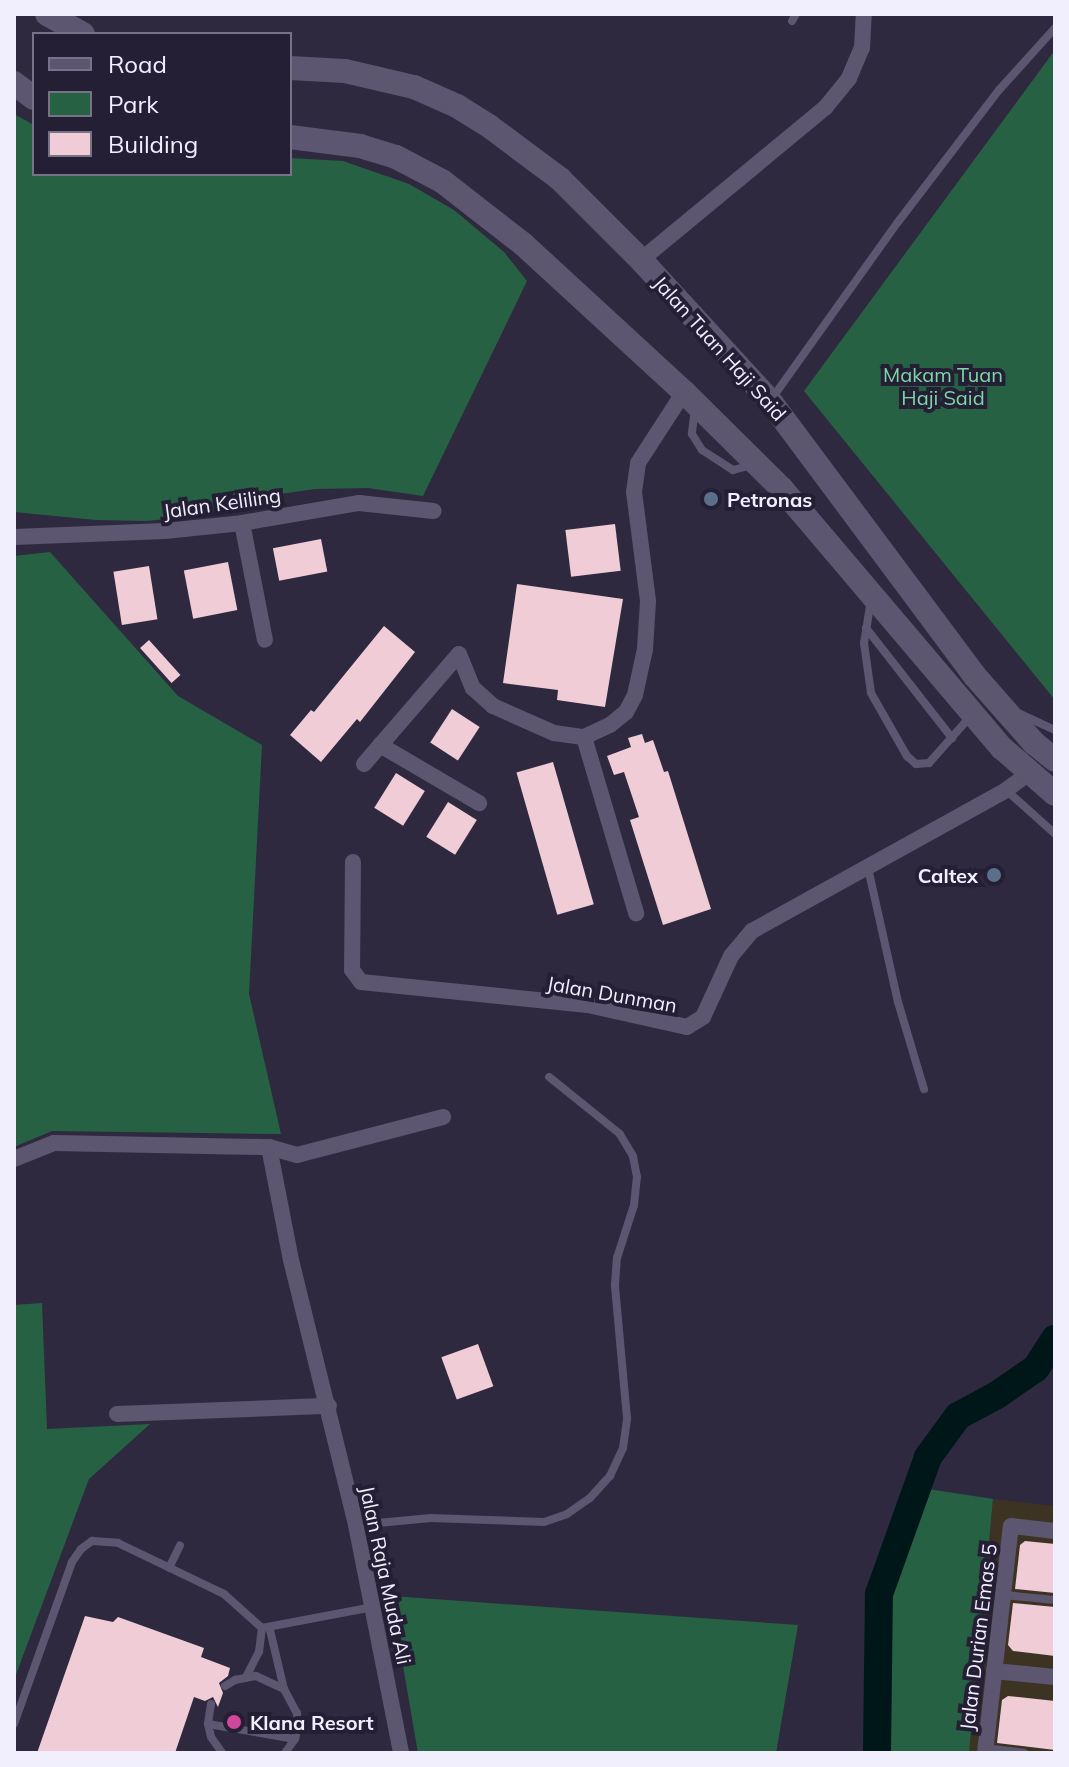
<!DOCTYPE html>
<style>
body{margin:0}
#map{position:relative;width:1069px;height:1767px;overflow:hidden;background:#2f293f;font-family:Mulish,sans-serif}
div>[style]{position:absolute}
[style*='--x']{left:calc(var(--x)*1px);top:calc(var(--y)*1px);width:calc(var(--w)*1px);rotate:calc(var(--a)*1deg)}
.commercial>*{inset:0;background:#3d3323}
.green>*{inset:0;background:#276144}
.river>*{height:28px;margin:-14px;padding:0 14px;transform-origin:14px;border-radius:14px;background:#00171a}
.building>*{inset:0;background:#efccd6;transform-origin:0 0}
.lane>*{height:8px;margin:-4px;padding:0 4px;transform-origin:4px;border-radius:4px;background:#5c5670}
.street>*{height:16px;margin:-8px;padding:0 8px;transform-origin:8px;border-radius:8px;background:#5c5670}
.secondary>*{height:24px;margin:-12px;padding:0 12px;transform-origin:12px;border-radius:12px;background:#5c5670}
.dots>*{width:22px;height:22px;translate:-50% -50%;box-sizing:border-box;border:4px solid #251f35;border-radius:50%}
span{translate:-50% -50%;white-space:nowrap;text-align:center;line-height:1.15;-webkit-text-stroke:8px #251f35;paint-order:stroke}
.street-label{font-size:20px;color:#f1eefe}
.park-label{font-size:20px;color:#7dd7a7}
.poi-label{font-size:20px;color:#f1eefe;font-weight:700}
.left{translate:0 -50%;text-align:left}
.right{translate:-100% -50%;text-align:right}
.frame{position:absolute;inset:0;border:16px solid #f1eefe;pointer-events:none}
.legend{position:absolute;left:32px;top:32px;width:260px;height:144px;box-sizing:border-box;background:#251f35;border:2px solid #777285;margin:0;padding:10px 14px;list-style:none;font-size:24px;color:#f1eefe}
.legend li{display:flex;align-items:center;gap:16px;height:40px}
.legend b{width:40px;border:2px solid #777285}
</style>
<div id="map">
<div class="commercial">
<i style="clip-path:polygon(993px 1499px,1055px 1506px,1055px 1753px,969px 1753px)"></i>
</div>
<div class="green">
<i style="clip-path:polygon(1055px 50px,1055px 700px,804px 391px)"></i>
<i style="clip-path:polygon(14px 114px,34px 125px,34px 174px,290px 174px,290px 158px,343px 161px,409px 184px,454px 210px,504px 252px,527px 281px,423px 496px,368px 488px,315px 489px,266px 496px,198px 516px,146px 521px,96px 520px,14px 512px)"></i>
<i style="clip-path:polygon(50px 552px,178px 696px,262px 745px,249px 994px,281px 1134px,52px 1131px,14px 1147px,14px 556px)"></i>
<i style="clip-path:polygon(42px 1303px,47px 1429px,150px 1424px,89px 1479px,14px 1680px,14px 1305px)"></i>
<i style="clip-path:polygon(928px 1489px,993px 1499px,969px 1753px,888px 1753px,884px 1726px,891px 1672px,889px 1606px)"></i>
<i style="clip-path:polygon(391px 1596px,798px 1625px,776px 1753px,418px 1753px)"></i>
</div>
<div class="river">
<i style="--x:877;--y:1753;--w:159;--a:-89.3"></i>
<i style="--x:879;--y:1594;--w:145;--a:-70.3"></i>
<i style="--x:928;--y:1457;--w:51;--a:-53.8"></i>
<i style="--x:958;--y:1416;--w:44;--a:-28.3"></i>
<i style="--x:997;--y:1395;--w:47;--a:-34.7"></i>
<i style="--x:1036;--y:1368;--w:35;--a:-57"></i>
</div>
<div class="building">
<i style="left:615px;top:524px;width:47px;height:50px;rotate:83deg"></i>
<i style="left:321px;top:539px;width:33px;height:49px;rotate:79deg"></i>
<i style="left:228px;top:562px;width:49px;height:45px;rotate:79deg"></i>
<i style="left:149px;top:566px;width:54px;height:36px;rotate:81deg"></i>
<i style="clip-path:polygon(517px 584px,623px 599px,605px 707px,557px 700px,558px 690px,503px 683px)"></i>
<i style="clip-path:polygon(384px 626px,415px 652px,360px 722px,357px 719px,321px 762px,290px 735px,311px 710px,314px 712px)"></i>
<i style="left:149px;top:640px;width:47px;height:12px;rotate:48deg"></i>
<i style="left:452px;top:709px;width:33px;height:40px;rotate:33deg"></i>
<i style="clip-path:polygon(642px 734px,645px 743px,653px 740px,664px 772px,668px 771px,711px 909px,663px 925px,630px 820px,639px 817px,624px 772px,614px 775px,607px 756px,631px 747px,628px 738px)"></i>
<i style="left:553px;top:762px;width:148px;height:38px;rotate:74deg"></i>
<i style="left:396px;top:773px;width:34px;height:41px;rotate:32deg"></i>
<i style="left:448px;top:802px;width:34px;height:41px;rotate:32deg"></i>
<i style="left:478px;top:1344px;width:45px;height:39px;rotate:70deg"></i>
<i style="clip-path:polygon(1025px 1541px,1055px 1544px,1055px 1593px,1015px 1589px,1020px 1545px)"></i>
<i style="clip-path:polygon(1013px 1603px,1055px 1607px,1055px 1656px,1013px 1651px,1008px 1645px)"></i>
<i style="clip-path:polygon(85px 1616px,113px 1622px,118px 1617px,204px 1648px,201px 1657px,230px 1668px,228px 1676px,219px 1683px,223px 1693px,218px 1707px,213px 1697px,205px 1701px,194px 1697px,175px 1753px,37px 1753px)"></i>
<i style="clip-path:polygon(1008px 1696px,1055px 1701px,1055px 1750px,997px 1743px,1002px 1700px)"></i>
</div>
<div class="lane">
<i style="--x:792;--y:21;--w:8;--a:-60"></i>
<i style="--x:773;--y:397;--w:215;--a:-54.5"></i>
<i style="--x:898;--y:222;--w:166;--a:-52.6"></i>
<i style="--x:999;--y:90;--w:84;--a:-47.9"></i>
<i style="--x:695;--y:408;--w:26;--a:97"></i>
<i style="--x:692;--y:434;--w:19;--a:58"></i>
<i style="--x:702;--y:450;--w:37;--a:33"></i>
<i style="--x:733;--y:470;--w:20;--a:-15"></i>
<i style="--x:871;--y:600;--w:44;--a:99.2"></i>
<i style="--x:864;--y:643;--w:50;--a:82"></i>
<i style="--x:871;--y:693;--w:73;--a:60.3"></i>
<i style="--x:907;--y:756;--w:12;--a:42"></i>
<i style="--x:916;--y:764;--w:13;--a:-4"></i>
<i style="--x:929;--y:763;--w:62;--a:-48.3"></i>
<i style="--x:866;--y:628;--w:140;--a:52"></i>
<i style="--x:1016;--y:712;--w:43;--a:24.8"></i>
<i style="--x:1006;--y:790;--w:66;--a:41.9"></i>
<i style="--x:868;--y:868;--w:137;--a:77.4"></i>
<i style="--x:898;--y:1002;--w:91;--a:73.4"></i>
<i style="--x:357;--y:1525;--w:74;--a:-5.4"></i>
<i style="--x:431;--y:1518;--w:113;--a:2"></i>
<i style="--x:544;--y:1522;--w:24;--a:-19"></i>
<i style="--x:567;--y:1514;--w:28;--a:-35"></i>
<i style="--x:590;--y:1498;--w:30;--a:-48"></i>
<i style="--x:610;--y:1476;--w:31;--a:-65"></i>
<i style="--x:623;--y:1448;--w:30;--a:-82"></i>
<i style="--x:627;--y:1418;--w:134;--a:-95.2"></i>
<i style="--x:615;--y:1285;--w:27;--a:-86"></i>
<i style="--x:617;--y:1258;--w:56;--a:-72.2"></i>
<i style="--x:634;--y:1205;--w:28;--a:-84"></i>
<i style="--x:637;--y:1177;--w:21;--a:-101"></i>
<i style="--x:633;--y:1156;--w:26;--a:-121"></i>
<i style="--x:620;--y:1134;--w:91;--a:-141.2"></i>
<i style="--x:169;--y:1568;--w:25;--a:-64"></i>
<i style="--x:1004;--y:1595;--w:51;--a:5.6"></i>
<i style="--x:270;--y:1630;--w:61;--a:76.7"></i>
<i style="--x:246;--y:1677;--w:28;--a:-63"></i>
<i style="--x:259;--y:1652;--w:24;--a:-83"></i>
<i style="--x:225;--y:1686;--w:12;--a:-31"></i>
<i style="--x:235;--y:1680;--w:21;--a:-11"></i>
<i style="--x:256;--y:1676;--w:31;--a:25"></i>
<i style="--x:284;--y:1689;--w:27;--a:62"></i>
<i style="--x:297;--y:1713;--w:13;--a:86"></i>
<i style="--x:298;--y:1726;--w:13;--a:103"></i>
<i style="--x:295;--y:1739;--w:17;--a:126"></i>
<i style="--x:211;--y:1704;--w:20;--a:99"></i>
<i style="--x:208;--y:1724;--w:13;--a:77"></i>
<i style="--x:211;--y:1737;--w:19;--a:55"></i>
<i style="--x:14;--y:1724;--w:172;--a:-70.3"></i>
<i style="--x:72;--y:1562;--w:16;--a:-55"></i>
<i style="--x:81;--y:1549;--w:14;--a:-36"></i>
<i style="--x:92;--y:1541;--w:26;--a:4"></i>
<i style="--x:118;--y:1543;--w:118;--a:25.7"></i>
<i style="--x:224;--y:1594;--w:51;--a:41.8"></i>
<i style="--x:262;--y:1628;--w:113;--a:-10.7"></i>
<i style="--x:208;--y:1724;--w:88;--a:9.8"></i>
<i style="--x:985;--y:1748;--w:39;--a:7"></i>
</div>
<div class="street">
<i style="--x:641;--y:260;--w:239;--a:-39.6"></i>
<i style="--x:825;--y:108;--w:38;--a:-51"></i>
<i style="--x:849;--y:78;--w:33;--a:-67"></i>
<i style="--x:862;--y:48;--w:34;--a:-87"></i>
<i style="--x:242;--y:523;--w:119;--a:78.9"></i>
<i style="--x:14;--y:537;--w:151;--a:-2.3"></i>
<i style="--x:165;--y:531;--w:77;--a:-5.9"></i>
<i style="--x:242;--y:523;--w:119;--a:-9.7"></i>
<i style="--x:359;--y:503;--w:75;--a:6.1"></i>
<i style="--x:584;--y:737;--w:184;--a:73.5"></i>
<i style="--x:380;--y:745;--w:115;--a:30.4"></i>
<i style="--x:364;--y:764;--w:145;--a:-49.2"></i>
<i style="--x:459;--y:654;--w:37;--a:68"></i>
<i style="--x:473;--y:688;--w:27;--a:42"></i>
<i style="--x:493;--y:706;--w:67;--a:23.9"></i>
<i style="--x:554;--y:733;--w:30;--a:8"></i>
<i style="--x:584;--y:737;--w:29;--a:-25"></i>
<i style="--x:610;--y:725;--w:21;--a:-39"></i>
<i style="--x:626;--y:712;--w:19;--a:-62"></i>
<i style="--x:635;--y:695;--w:47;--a:-77.7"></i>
<i style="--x:645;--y:649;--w:48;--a:-86.4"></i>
<i style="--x:648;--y:601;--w:110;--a:-97.3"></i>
<i style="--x:634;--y:492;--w:29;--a:-82"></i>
<i style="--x:638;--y:463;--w:85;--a:-57.1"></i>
<i style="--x:353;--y:862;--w:108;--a:90.5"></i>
<i style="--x:352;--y:970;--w:15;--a:53"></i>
<i style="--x:361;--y:982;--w:228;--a:5.8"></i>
<i style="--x:588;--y:1005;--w:101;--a:12.5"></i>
<i style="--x:687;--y:1027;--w:19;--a:-32"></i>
<i style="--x:703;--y:1017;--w:67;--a:-65.3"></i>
<i style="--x:731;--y:956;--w:33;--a:-50"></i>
<i style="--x:752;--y:931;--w:291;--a:-29"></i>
<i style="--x:1006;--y:790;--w:27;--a:-36"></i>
<i style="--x:269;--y:1147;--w:115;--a:79"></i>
<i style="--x:291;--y:1260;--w:273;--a:76.2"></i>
<i style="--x:356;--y:1525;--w:232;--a:78.8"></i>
<i style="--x:14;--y:1159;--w:43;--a:-21.8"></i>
<i style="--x:54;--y:1143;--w:215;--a:1.1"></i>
<i style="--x:269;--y:1147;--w:29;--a:16"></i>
<i style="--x:297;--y:1155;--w:151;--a:-14.6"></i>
<i style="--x:117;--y:1414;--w:212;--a:-2.2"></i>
<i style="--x:994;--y:1671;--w:61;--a:5.6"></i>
<i style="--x:985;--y:1753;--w:228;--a:-83.5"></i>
<i style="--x:1011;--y:1526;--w:44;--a:6.5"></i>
</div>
<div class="secondary">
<i style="--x:47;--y:14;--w:41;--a:29.1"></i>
<i style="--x:290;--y:68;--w:55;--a:3.1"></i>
<i style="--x:345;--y:71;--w:71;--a:13.1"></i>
<i style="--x:414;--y:87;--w:47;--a:23.8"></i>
<i style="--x:457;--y:106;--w:38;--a:32"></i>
<i style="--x:489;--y:126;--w:89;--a:36.7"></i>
<i style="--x:560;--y:179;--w:115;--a:45"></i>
<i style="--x:641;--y:260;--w:191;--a:47.5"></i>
<i style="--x:770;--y:401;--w:342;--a:53.3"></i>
<i style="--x:974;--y:675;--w:91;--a:48.6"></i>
<i style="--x:1034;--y:743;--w:27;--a:39"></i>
<i style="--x:14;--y:83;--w:25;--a:37"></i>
<i style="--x:290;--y:137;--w:71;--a:7.3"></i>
<i style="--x:360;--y:146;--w:38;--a:17"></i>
<i style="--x:396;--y:157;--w:52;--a:27.6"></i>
<i style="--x:442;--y:181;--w:103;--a:37.9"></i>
<i style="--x:523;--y:244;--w:219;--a:42.6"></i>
<i style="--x:684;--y:392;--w:138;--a:44.7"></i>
<i style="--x:782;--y:489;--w:340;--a:49.7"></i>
<i style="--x:1002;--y:748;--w:70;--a:41"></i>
</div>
<div class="dots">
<i style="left:711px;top:499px;background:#5c6f8a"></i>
<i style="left:994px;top:875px;background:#5c6f8a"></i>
<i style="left:234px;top:1722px;background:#d1479c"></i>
</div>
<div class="street-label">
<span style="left:720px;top:348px;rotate:48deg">Jalan Tuan Haji Said</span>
<span style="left:222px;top:503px;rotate:-8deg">Jalan Keliling</span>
<span style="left:612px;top:994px;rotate:10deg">Jalan Dunman</span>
<span style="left:386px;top:1575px;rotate:78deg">Jalan Raja Muda Ali</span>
<span style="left:978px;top:1637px;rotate:-83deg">Jalan Durian Emas 5</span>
</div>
<div class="park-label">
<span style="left:943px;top:386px">Makam Tuan<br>Haji Said</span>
</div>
<div class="poi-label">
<span class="left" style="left:727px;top:499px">Petronas</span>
<span class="right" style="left:978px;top:875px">Caltex</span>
<span class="left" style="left:250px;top:1722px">Klana Resort</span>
</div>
<div class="frame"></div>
<ul class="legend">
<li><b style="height:10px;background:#5c5670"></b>Road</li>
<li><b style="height:22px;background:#276144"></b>Park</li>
<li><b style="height:22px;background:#efccd6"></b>Building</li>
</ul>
</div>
